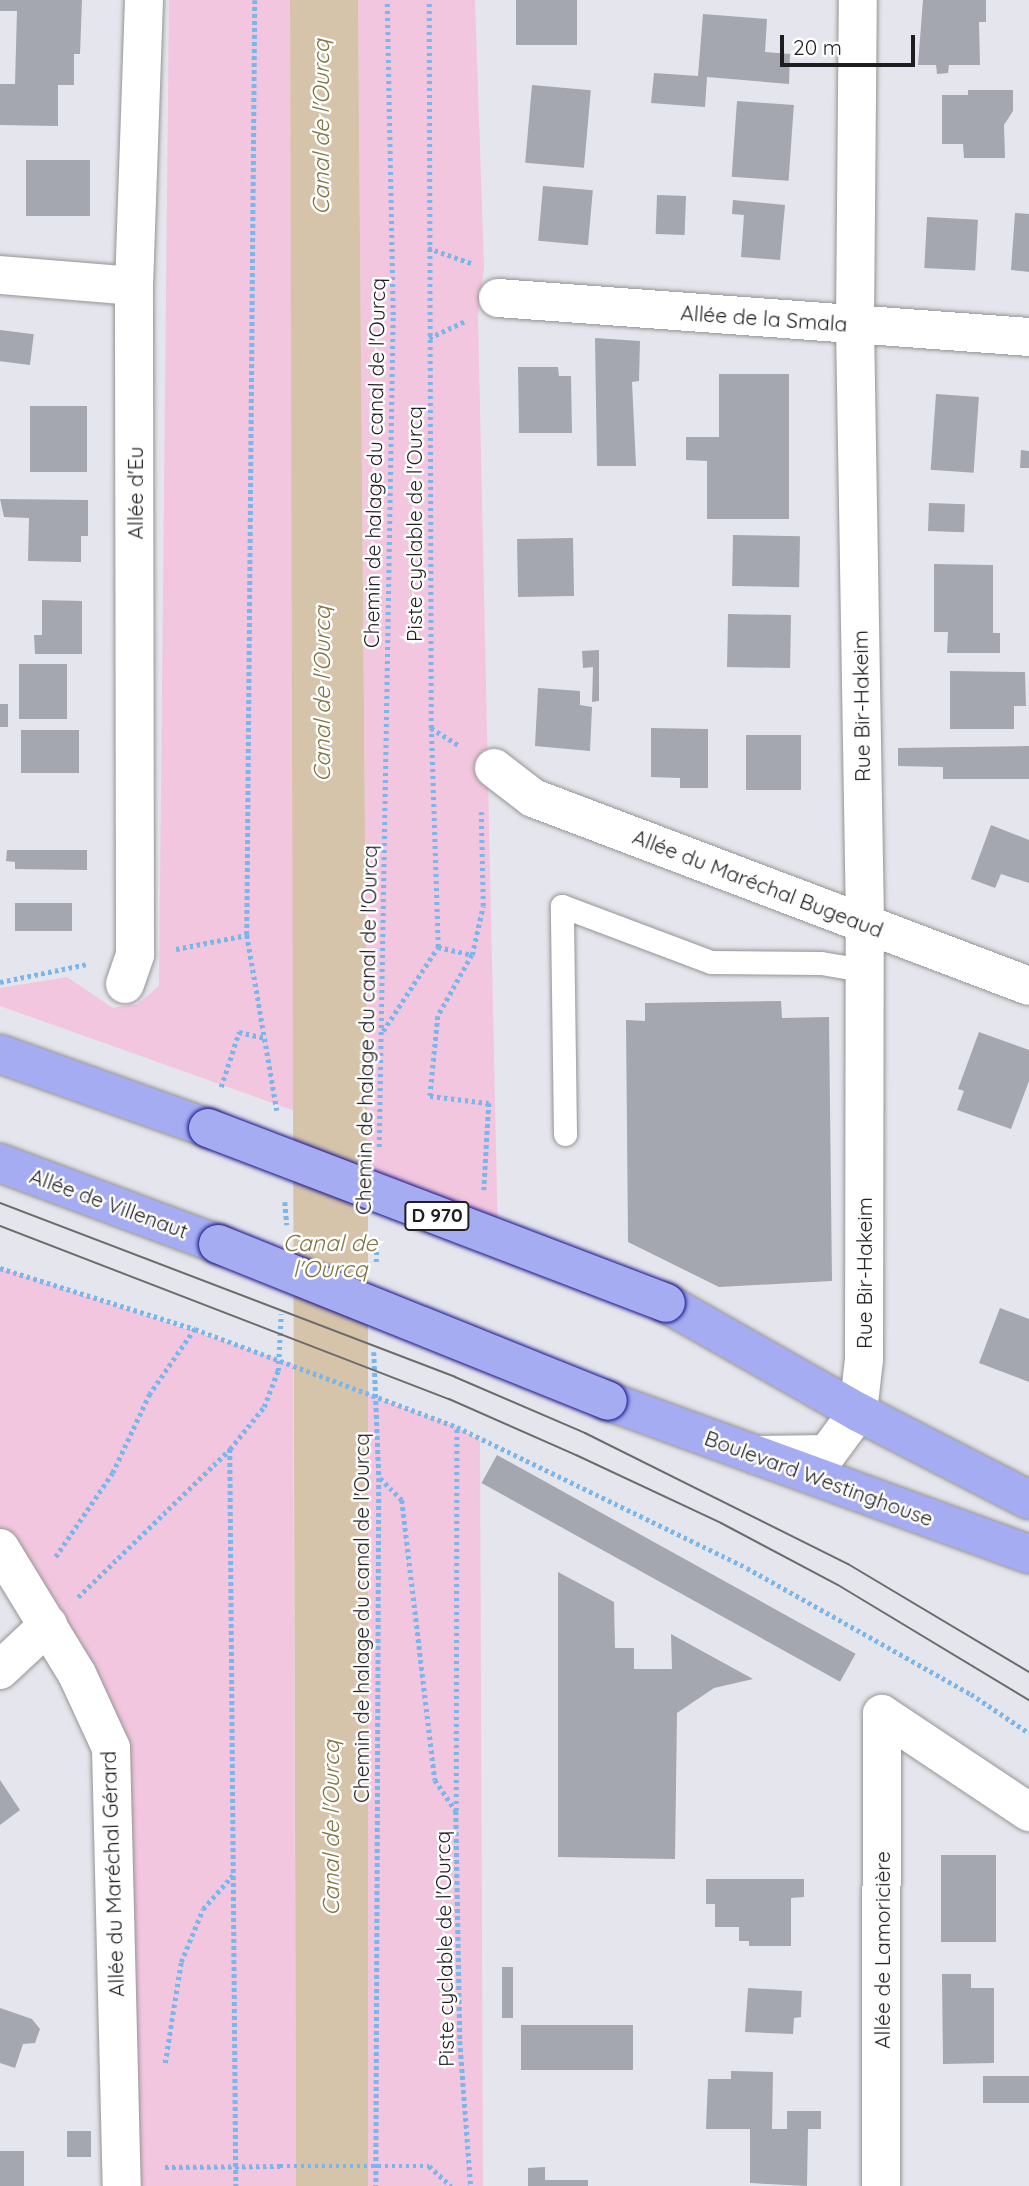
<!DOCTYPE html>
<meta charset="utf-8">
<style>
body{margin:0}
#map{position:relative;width:1029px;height:2186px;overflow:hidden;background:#e5e5ed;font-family:Quicksand,sans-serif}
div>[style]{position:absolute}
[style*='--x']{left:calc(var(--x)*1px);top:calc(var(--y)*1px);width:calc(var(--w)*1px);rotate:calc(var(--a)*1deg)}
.park>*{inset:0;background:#f3c6df}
.water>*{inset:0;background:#d6c4aa}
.building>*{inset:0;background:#a4a7af;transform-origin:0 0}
.path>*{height:4.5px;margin-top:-2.25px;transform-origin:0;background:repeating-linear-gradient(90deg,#7ab6e9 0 3.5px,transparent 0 7px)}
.roads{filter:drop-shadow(0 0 2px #959595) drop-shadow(0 0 2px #959595)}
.service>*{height:23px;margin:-11.5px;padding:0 11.5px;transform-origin:11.5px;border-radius:11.5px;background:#fff}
.minor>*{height:38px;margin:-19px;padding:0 19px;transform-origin:19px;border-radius:19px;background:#fff}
.primary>*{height:38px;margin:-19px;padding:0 19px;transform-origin:19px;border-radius:19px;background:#a6acf1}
.tram>*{height:2px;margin:-1px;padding:0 1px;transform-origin:1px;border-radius:1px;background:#6c6c6c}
.path-bridge>*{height:4.5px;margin-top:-2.25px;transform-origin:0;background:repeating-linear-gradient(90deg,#7ab6e9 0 3.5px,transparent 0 7px)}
.bridges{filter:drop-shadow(0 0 2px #141186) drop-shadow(0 0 2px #141186)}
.primary-bridge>*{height:38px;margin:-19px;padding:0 19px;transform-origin:19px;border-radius:19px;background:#a6acf1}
span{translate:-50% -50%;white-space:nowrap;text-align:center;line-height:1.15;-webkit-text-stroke:5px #fff;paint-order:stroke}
.shield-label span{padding:2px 5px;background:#fff;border:2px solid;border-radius:5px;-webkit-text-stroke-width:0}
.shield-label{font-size:19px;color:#1e1e1e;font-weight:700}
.street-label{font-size:21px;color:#1e1e1e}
.water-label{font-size:23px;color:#7e7644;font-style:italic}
.scale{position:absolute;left:780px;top:35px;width:135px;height:32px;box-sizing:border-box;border:4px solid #1e1e1e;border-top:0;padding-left:9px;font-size:21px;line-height:24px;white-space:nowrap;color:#1e1e1e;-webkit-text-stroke:5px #fff;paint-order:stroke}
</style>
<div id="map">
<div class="park">
<i style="clip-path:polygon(169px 0,290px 0,295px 1111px,0 1006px,0 988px,67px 977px,113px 1008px,138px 1004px,159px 986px)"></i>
<i style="clip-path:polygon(358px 0,475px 0,484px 267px,478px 316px,498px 1239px,368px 1187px)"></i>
<i style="clip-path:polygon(0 1268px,293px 1364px,296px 2186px,122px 2186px,111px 1748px,0 1548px)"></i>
<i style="clip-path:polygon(365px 1388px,373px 1397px,457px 1427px,480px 1441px,483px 2186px,368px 2186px)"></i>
</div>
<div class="water">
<i style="clip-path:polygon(290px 0,358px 0,368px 1187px,368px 2186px,296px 2186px)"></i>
</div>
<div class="building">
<i style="clip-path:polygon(0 0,82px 0,80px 54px,74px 54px,74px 85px,58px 85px,58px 126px,0 125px,0 84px,15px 84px,17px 11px,0 11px)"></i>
<i style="left:516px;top:0;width:61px;height:45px"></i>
<i style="clip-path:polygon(923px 0,986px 0,986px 22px,979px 22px,980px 65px,949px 65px,948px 73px,937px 74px,936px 65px,918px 65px)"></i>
<i style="clip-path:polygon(703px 14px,767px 19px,765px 52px,790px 54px,789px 84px,707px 77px,705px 107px,651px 103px,654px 73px,698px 76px)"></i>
<i style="left:532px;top:85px;width:59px;height:78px;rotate:5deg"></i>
<i style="clip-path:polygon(968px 90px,1013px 90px,1013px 111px,1004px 125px,1005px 158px,964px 158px,963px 144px,942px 144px,942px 95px,968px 95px)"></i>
<i style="left:737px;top:101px;width:57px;height:76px;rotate:4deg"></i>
<i style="left:26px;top:160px;width:64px;height:56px"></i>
<i style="left:543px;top:186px;width:50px;height:55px;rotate:5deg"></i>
<i style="left:657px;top:195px;width:29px;height:39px;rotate:2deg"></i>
<i style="clip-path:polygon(733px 200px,785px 205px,780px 260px,741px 257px,744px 215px,732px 214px)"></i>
<i style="clip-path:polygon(1015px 213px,1029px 214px,1029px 272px,1011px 270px)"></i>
<i style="left:927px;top:217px;width:51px;height:51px;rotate:3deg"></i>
<i style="left:0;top:330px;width:34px;height:31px;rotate:7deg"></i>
<i style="clip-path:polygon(595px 338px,640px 341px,639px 381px,632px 382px,636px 466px,597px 466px)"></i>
<i style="clip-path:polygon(518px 367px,558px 367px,559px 376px,571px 376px,572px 433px,519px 433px)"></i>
<i style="clip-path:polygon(719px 374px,789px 374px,789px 519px,707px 519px,707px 461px,686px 460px,686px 437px,719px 437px)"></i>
<i style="left:936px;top:394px;width:43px;height:76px;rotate:4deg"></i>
<i style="left:30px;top:406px;width:57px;height:66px"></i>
<i style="clip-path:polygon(1021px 450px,1029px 451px,1029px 468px,1020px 468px)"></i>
<i style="clip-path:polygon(0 499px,88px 500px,88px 536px,81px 536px,81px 562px,28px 561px,29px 518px,4px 517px)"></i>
<i style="left:929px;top:503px;width:36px;height:28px;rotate:2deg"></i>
<i style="left:733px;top:535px;width:67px;height:51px;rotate:1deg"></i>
<i style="left:573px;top:538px;width:58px;height:56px;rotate:89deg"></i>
<i style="clip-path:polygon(934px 564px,993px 565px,993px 633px,1000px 633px,1000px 653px,947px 653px,948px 632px,934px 632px)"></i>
<i style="clip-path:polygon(42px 600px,82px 601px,82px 654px,35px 654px,34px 635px,42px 635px)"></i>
<i style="left:728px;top:614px;width:63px;height:53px;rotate:1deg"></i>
<i style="clip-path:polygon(599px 650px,599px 701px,592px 702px,593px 667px,583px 668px,582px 651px)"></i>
<i style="left:19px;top:664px;width:48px;height:55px"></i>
<i style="clip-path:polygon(950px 671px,1025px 672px,1026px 706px,1014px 706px,1014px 729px,950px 729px)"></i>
<i style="clip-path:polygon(538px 688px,580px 691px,580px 705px,592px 707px,590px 751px,535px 746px)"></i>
<i style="left:0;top:704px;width:8px;height:23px"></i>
<i style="clip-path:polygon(651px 728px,708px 729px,708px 788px,680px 788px,680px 778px,651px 777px)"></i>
<i style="left:21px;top:730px;width:58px;height:43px"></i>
<i style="left:746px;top:735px;width:55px;height:55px"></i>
<i style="clip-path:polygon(1029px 746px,1029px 779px,943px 779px,943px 767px,898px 766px,898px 748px)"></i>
<i style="clip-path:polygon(991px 825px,1029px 840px,1029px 883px,1001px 874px,995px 888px,971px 879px)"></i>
<i style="clip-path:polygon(7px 850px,87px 850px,87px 870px,15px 869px,15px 862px,6px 861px)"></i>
<i style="left:15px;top:903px;width:57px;height:28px"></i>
<i style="clip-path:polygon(781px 1001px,782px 1018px,829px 1017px,832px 1281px,719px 1287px,628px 1242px,626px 1020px,645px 1021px,645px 1003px)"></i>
<i style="clip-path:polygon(979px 1032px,1029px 1050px,1029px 1081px,1011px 1129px,957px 1110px,964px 1091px,958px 1089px)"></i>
<i style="clip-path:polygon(1000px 1308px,1029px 1319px,1029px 1382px,979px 1363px)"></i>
<i style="left:497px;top:1455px;width:410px;height:32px;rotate:29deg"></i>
<i style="clip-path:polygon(558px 1572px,614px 1602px,615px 1648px,634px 1648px,634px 1669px,672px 1669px,671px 1634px,753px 1679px,714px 1688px,677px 1713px,675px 1859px,558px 1857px)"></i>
<i style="clip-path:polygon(0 1780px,20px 1810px,0 1825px)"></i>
<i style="left:941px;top:1855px;width:55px;height:87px"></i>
<i style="clip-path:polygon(706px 1879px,804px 1879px,804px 1897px,791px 1898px,791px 1946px,749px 1946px,749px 1941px,739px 1941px,739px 1927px,715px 1927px,715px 1904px,706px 1904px)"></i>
<i style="left:502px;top:1967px;width:11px;height:51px"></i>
<i style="clip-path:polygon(942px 1974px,971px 1974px,971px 1988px,994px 1988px,994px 2063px,943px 2064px)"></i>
<i style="clip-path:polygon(748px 1988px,802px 1991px,801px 2017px,794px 2018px,793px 2034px,745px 2032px)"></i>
<i style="clip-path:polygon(0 2008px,32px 2019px,40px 2029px,35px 2043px,23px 2044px,15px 2068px,0 2063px)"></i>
<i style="left:521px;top:2025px;width:112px;height:45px"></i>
<i style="clip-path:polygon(731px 2071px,773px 2072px,772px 2129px,787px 2129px,787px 2111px,821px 2111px,821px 2129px,808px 2129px,807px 2186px,750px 2183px,750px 2129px,706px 2129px,708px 2079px,731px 2079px)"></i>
<i style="left:1029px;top:2076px;width:27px;height:46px;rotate:90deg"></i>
<i style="left:91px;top:2131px;width:26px;height:24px;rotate:90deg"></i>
<i style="left:0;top:2151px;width:24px;height:35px"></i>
<i style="clip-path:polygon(545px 2167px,545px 2180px,588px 2180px,588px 2186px,528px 2186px,528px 2168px)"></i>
</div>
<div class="path">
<i style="--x:255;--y:0;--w:935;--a:90.49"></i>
<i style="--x:247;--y:935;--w:178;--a:80.3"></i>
<i style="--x:428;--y:248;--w:49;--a:19.2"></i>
<i style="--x:429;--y:338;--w:40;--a:-25"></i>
<i style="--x:431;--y:728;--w:32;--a:32"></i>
<i style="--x:438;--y:947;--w:35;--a:13"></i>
<i style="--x:472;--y:955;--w:70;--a:119.1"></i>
<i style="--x:438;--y:1016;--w:80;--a:95.7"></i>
<i style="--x:430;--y:1096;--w:59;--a:6.8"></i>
<i style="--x:489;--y:1103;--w:87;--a:93.3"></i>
<i style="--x:176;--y:949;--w:72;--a:-11.2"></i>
<i style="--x:472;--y:955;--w:50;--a:-77.3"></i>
<i style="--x:483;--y:906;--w:94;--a:-91.2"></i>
<i style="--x:0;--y:982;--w:90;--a:-11.6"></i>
<i style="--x:383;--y:1031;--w:100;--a:-56.8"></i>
<i style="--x:438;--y:947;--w:219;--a:-91.8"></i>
<i style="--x:431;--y:728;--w:728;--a:-90.16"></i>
<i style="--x:221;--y:1087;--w:58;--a:-71.9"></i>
<i style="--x:239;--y:1032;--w:26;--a:13"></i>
<i style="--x:379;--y:1147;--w:832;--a:-89.04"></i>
<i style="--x:393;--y:315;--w:315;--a:-91.1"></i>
<i style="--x:285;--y:1202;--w:23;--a:85"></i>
<i style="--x:376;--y:1262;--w:26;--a:-88"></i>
<i style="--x:0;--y:1268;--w:204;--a:17.4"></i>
<i style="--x:195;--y:1329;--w:79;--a:124.7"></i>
<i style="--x:150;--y:1394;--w:87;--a:115.1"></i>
<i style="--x:113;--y:1473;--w:102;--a:124.2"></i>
<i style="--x:374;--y:1352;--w:126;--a:87.7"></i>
<i style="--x:379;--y:1478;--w:708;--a:90.24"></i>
<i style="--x:457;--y:1427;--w:322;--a:25.9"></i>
<i style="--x:747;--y:1568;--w:257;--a:29.4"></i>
<i style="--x:971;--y:1694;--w:70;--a:33.9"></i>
<i style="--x:230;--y:1449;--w:737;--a:89.53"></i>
<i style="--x:380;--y:1478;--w:31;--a:45"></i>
<i style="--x:402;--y:1500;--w:282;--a:83.3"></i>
<i style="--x:435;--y:1780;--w:37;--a:56"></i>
<i style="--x:456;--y:1811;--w:230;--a:89"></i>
<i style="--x:460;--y:2041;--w:145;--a:85.7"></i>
<i style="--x:78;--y:1597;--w:212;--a:-44.2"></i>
<i style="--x:230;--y:1449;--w:54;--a:-51"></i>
<i style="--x:264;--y:1407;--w:39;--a:-69"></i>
<i style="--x:278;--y:1371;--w:57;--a:-87"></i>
<i style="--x:456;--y:1811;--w:383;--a:-89.9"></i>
<i style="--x:165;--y:2063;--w:102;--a:-81"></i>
<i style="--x:181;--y:1962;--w:57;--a:-67.5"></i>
<i style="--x:203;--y:1909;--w:45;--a:-48.6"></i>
<i style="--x:429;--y:2166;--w:30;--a:42"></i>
<i style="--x:165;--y:2167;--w:115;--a:-0.5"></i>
</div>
<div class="roads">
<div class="service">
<i style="--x:565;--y:1134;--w:228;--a:-90.8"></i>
<i style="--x:562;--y:906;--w:159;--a:20.6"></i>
<i style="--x:711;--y:962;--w:110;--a:0.5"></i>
<i style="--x:821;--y:963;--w:43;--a:9.5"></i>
</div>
<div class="minor">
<i style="--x:0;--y:275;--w:134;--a:4.7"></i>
<i style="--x:498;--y:298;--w:532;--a:4.2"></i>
<i style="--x:494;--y:768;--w:49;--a:37.6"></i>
<i style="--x:533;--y:798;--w:530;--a:20.76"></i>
<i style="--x:125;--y:984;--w:31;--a:-71"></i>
<i style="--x:135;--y:955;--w:669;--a:-90.09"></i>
<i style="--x:134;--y:286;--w:286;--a:-88"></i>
<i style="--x:757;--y:1455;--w:70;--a:-0.8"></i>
<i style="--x:827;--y:1454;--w:52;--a:-53.6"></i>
<i style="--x:858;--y:1412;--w:53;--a:-83.5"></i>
<i style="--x:864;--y:1359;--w:437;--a:-89.9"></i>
<i style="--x:865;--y:922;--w:598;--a:-90.96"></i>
<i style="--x:855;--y:324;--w:324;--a:-89.5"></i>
<i style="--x:0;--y:1548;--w:148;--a:58.6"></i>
<i style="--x:77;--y:1674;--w:81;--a:65.3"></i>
<i style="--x:111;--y:1748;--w:438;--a:88.6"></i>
<i style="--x:0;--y:1670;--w:66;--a:-43.2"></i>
<i style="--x:882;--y:1714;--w:177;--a:33.7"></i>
<i style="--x:881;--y:2186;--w:472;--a:-89.9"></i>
</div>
<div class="primary">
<i style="--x:0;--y:1054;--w:221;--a:19.6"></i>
<i style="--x:0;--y:1163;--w:233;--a:20.4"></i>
<i style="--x:666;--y:1303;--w:221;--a:29.6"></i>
<i style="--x:858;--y:1412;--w:192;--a:27.2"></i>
<i style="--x:608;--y:1401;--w:448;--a:20"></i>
</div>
</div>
<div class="tram">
<i style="--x:0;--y:1203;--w:487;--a:20.9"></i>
<i style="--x:455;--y:1377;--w:142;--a:23.3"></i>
<i style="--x:585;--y:1433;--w:294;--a:26.5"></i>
<i style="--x:848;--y:1564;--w:211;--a:30.8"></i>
<i style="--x:0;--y:1226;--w:481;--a:21.1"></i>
<i style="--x:449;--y:1399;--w:139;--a:23.8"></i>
<i style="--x:576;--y:1455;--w:160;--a:25.1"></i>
<i style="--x:721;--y:1523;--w:132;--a:27.9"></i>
<i style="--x:838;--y:1585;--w:223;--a:31.1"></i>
</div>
<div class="path-bridge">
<i style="--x:195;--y:1329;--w:280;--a:20.5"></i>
<i style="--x:280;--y:2166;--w:149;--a:0"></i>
</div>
<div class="bridges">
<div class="primary-bridge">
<i style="--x:208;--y:1128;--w:490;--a:20.9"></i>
<i style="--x:218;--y:1244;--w:420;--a:21.9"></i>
</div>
</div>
<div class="shield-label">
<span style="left:437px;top:1216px">D 970</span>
</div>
<div class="street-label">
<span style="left:764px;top:318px;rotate:4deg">Allée de la Smala</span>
<span style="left:374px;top:463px;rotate:-89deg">Chemin de halage du canal de l'Ourcq</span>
<span style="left:135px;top:493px;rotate:-90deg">Allée d'Eu</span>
<span style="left:414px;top:524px;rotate:-90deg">Piste cyclable de l'Ourcq</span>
<span style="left:861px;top:706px;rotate:-91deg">Rue Bir-Hakeim</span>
<span style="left:758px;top:883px;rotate:21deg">Allée du Maréchal Bugeaud</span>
<span style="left:366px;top:1030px;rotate:-89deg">Chemin de halage du canal de l'Ourcq</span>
<span style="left:109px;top:1203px;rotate:20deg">Allée de Villenaut</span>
<span style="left:864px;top:1273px;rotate:-90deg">Rue Bir-Hakeim</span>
<span style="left:819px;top:1478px;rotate:20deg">Boulevard Westinghouse</span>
<span style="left:361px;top:1618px;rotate:-90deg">Chemin de halage du canal de l'Ourcq</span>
<span style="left:112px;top:1874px;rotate:-92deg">Allée du Maréchal Gérard</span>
<span style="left:444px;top:1949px;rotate:-91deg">Piste cyclable de l'Ourcq</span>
<span style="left:882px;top:1950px;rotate:-90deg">Allée de Lamoricière</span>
</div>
<div class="water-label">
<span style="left:321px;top:127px;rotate:-90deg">Canal de l'Ourcq</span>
<span style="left:322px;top:694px;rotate:-90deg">Canal de l'Ourcq</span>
<span style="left:330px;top:1256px">Canal de<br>l'Ourcq</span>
<span style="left:331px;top:1828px;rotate:-90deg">Canal de l'Ourcq</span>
</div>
<div class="scale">20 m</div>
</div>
